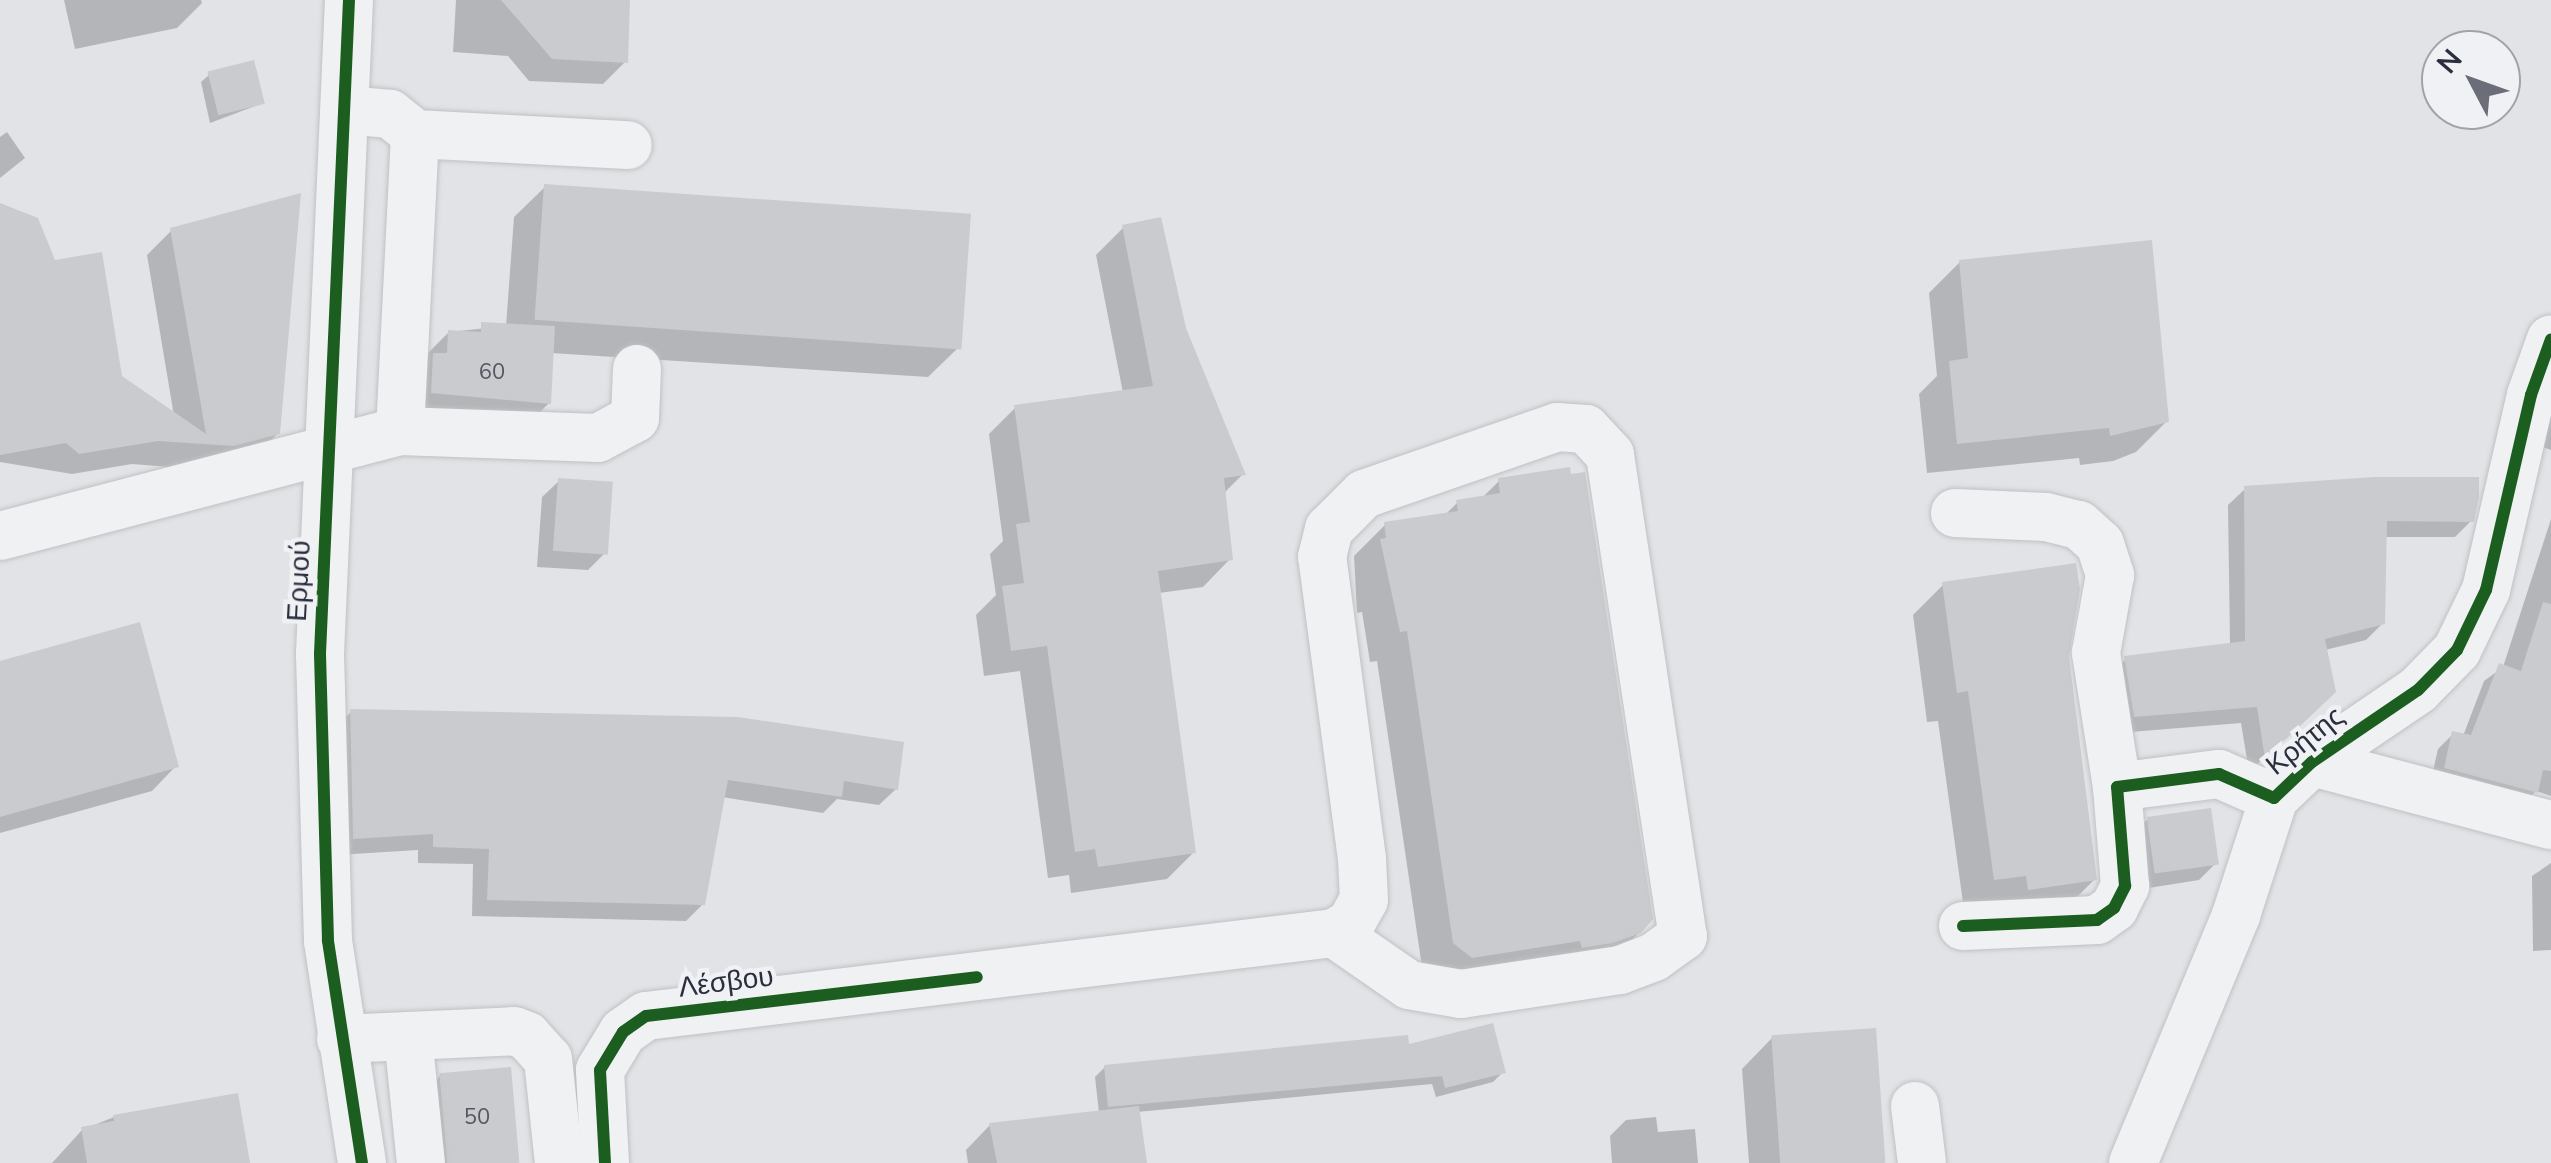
<!DOCTYPE html>
<meta charset="utf-8">
<style>
body{margin:0}
#map{position:relative;width:2551px;height:1163px;overflow:hidden;background:#e1e3e6;font-family:"Nunito Sans",sans-serif}
div>[style]{position:absolute}
[style*='--x']{left:calc(var(--x)*1px);top:calc(var(--y)*1px);width:calc(var(--w)*1px);rotate:calc(var(--a)*1deg)}
.shadow>*{inset:0;background:#0003}
.building>*{inset:0;background:#cacbce;transform-origin:0 0}
.roads{filter:drop-shadow(0 0 2px #c0c1c4) drop-shadow(0 0 2px #c0c1c4)}
.minor>*{height:48px;margin:-24px;padding:0 24px;transform-origin:24px;border-radius:24px;background:#f0f1f3}
.cycleway>*{height:12px;margin:-6px;padding:0 6px;transform-origin:6px;border-radius:6px;background:#1b5e20}
span{translate:-50% -50%;white-space:nowrap;text-align:center;line-height:1.15;-webkit-text-stroke:9px #eff1f5;paint-order:stroke}
.number-label{font-size:22px;color:#545762}
.number-label span{-webkit-text-stroke-width:0}
.street-label{font-size:28px;color:#2b2f3d}
.north{position:absolute;left:2421px;top:30px;width:100px;height:100px;box-sizing:border-box;background:#eff1f5;border:2px solid #a1a3ab;border-radius:50%;rotate:311deg;font-size:28px;font-weight:700;line-height:40px;text-align:center;color:#2b2f3d}
.north::after{content:'';display:block;margin:auto;width:35px;height:45px;background:#6b6e78;clip-path:polygon(50% 0,100% 100%,50% 72%,0 100%)}
</style>
<div id="map">
<div class="shadow">
<i style="clip-path:polygon(64px 0,201px 0,202px 3px,177px 28px,75px 49px)"></i>
<i style="clip-path:polygon(456px 0,628px 0,625px 62px,603px 84px,529px 81px,508px 56px,453px 52px)"></i>
<i style="clip-path:polygon(210px 74px,263px 103px,210px 123px,201px 82px)"></i>
<i style="clip-path:polygon(7px 132px,25px 158px,0 178px,0 137px)"></i>
<i style="clip-path:polygon(545px 187px,959px 347px,928px 377px,551px 353px,549px 403px,518px 434px,401px 422px,418px 363px,449px 332px,506px 326px,514px 217px)"></i>
<i style="clip-path:polygon(0 209px,53px 263px,120px 378px,174px 416px,147px 255px,171px 231px,278px 433px,253px 458px,207px 470px,132px 464px,72px 474px,0 462px)"></i>
<i style="clip-path:polygon(1123px 228px,1184px 329px,1243px 474px,1223px 494px,1230px 559px,1203px 587px,1159px 593px,1194px 852px,1167px 879px,1071px 893px,1069px 875px,1048px 878px,1020px 671px,984px 676px,976px 615px,996px 595px,990px 554px,1003px 541px,989px 434px,1016px 407px,1123px 393px,1096px 255px)"></i>
<i style="clip-path:polygon(1960px 262px,2167px 421px,2136px 452px,2113px 461px,2080px 465px,2079px 458px,1927px 473px,1919px 394px,1937px 376px,1929px 293px)"></i>
<i style="clip-path:polygon(2551px 326px,2551px 450px,2527px 441px)"></i>
<i style="clip-path:polygon(559px 481px,605px 553px,588px 570px,537px 567px,542px 497px)"></i>
<i style="clip-path:polygon(1499px 481px,1645px 927px,1613px 958px,1423px 974px,1377px 661px,1370px 662px,1362px 612px,1357px 613px,1354px 556px,1385px 525px,1444px 516px,1457px 503px,1481px 499px)"></i>
<i style="clip-path:polygon(2245px 489px,2471px 521px,2455px 537px,2384px 537px,2383px 623px,2366px 640px,2325px 650px,2317px 708px,2249px 772px,2241px 723px,2118px 733px,2109px 675px,2126px 659px,2230px 645px,2228px 505px)"></i>
<i style="clip-path:polygon(2551px 519px,2551px 796px,2536px 791px,2520px 807px,2430px 784px,2438px 749px,2453px 734px,2463px 736px,2484px 681px,2503px 667px)"></i>
<i style="clip-path:polygon(1944px 584px,2066px 657px,2094px 880px,2064px 910px,1964px 910px,1938px 721px,1927px 722px,1913px 615px)"></i>
<i style="clip-path:polygon(0 663px,176px 766px,152px 791px,0 833px)"></i>
<i style="clip-path:polygon(351px 712px,738px 719px,896px 789px,879px 805px,837px 799px,823px 813px,722px 797px,703px 904px,686px 921px,472px 916px,473px 864px,418px 863px,418px 850px,337px 855px,335px 728px)"></i>
<i style="clip-path:polygon(2148px 819px,2216px 863px,2199px 880px,2136px 890px,2131px 836px)"></i>
<i style="clip-path:polygon(2551px 863px,2551px 950px,2533px 951px,2532px 876px)"></i>
<i style="clip-path:polygon(1772px 1038px,1884px 1163px,1749px 1163px,1742px 1069px)"></i>
<i style="clip-path:polygon(1407px 1048px,1503px 1072px,1493px 1082px,1436px 1097px,1432px 1084px,1137px 1112px,1144px 1163px,968px 1163px,966px 1150px,990px 1125px,1099px 1113px,1095px 1077px,1105px 1067px)"></i>
<i style="clip-path:polygon(441px 1075px,516px 1163px,422px 1163px,416px 1100px)"></i>
<i style="clip-path:polygon(114px 1117px,248px 1163px,52px 1163px,82px 1130px)"></i>
<i style="clip-path:polygon(1656px 1117px,1658px 1132px,1695px 1129px,1698px 1163px,1612px 1163px,1610px 1136px,1626px 1120px)"></i>
</div>
<div class="building">
<i style="clip-path:polygon(501px 0,630px 0,628px 63px,552px 59px)"></i>
<i style="left:254px;top:60px;width:45px;height:48px;rotate:76deg"></i>
<i style="left:544px;top:184px;width:428px;height:136px;rotate:4deg"></i>
<i style="clip-path:polygon(301px 193px,280px 434px,234px 446px,158px 441px,79px 454px,66px 443px,0 455px,0 203px,38px 218px,55px 260px,102px 252px,122px 376px,206px 434px,170px 228px)"></i>
<i style="clip-path:polygon(1161px 217px,1186px 328px,1246px 475px,1224px 478px,1233px 560px,1158px 571px,1196px 853px,1098px 867px,1095px 849px,1075px 852px,1047px 646px,1011px 651px,1002px 586px,1024px 583px,1016px 524px,1030px 522px,1014px 405px,1153px 386px,1122px 225px)"></i>
<i style="clip-path:polygon(2152px 240px,2169px 422px,2110px 436px,2109px 428px,1957px 444px,1949px 361px,1968px 358px,1959px 260px)"></i>
<i style="clip-path:polygon(481px 322px,555px 326px,551px 404px,431px 393px,433px 353px,447px 353px,448px 330px,481px 332px)"></i>
<i style="clip-path:polygon(1570px 467px,1571px 474px,1585px 472px,1653px 919px,1641px 933px,1613px 943px,1582px 948px,1580px 941px,1472px 958px,1453px 943px,1407px 631px,1400px 632px,1380px 539px,1386px 538px,1384px 522px,1458px 511px,1456px 500px,1500px 493px,1498px 478px)"></i>
<i style="clip-path:polygon(2374px 477px,2479px 477px,2479px 497px,2474px 522px,2387px 521px,2385px 624px,2325px 639px,2336px 692px,2265px 759px,2257px 707px,2134px 717px,2124px 656px,2245px 641px,2244px 486px)"></i>
<i style="left:558px;top:478px;width:55px;height:73px;rotate:4deg"></i>
<i style="clip-path:polygon(2076px 563px,2080px 589px,2069px 657px,2097px 880px,2028px 890px,2026px 876px,1994px 880px,1968px 691px,1957px 693px,1942px 582px)"></i>
<i style="clip-path:polygon(2543px 602px,2551px 604px,2551px 771px,2543px 770px,2538px 793px,2444px 768px,2452px 731px,2471px 735px,2499px 663px,2521px 671px)"></i>
<i style="clip-path:polygon(140px 622px,179px 767px,0 817px,0 661px)"></i>
<i style="clip-path:polygon(350px 709px,738px 717px,904px 742px,898px 790px,844px 781px,842px 797px,728px 780px,705px 905px,487px 900px,489px 849px,433px 847px,433px 834px,353px 839px)"></i>
<i style="left:2211px;top:808px;width:57px;height:65px;rotate:82deg"></i>
<i style="clip-path:polygon(1493px 1023px,1506px 1073px,1445px 1088px,1442px 1076px,1108px 1107px,1104px 1065px,1408px 1035px,1409px 1044px)"></i>
<i style="left:1876px;top:1028px;width:135px;height:105px;rotate:86deg"></i>
<i style="left:511px;top:1067px;width:96px;height:72px;rotate:85deg"></i>
<i style="clip-path:polygon(238px 1093px,250px 1163px,87px 1163px,81px 1127px,114px 1121px,113px 1115px)"></i>
<i style="clip-path:polygon(1139px 1106px,1147px 1163px,997px 1163px,989px 1123px)"></i>
</div>
<div class="roads">
<div class="minor">
<i style="--x:349;--y:0;--w:655;--a:92.54"></i>
<i style="--x:320;--y:654;--w:287;--a:88.4"></i>
<i style="--x:328;--y:941;--w:225;--a:81.3"></i>
<i style="--x:415;--y:134;--w:213;--a:3"></i>
<i style="--x:400;--y:431;--w:198;--a:2"></i>
<i style="--x:598;--y:438;--w:42;--a:-28.4"></i>
<i style="--x:635;--y:418;--w:49;--a:-87.7"></i>
<i style="--x:1955;--y:513;--w:91;--a:2.5"></i>
<i style="--x:2046;--y:517;--w:34;--a:14"></i>
<i style="--x:2079;--y:525;--w:28;--a:42"></i>
<i style="--x:2100;--y:544;--w:33;--a:72"></i>
<i style="--x:2110;--y:575;--w:79;--a:100.2"></i>
<i style="--x:2096;--y:653;--w:136;--a:81.1"></i>
<i style="--x:0;--y:536;--w:414;--a:-14.7"></i>
<i style="--x:400;--y:431;--w:297;--a:-87.1"></i>
<i style="--x:415;--y:134;--w:32;--a:-141"></i>
<i style="--x:390;--y:114;--w:44;--a:-174.8"></i>
<i style="--x:2312;--y:762;--w:247;--a:14.8"></i>
<i style="--x:1963;--y:926;--w:134;--a:-2.6"></i>
<i style="--x:2097;--y:920;--w:21;--a:-35"></i>
<i style="--x:2114;--y:908;--w:25;--a:-63"></i>
<i style="--x:2125;--y:886;--w:99;--a:-94.6"></i>
<i style="--x:2117;--y:787;--w:103;--a:-7.3"></i>
<i style="--x:2219;--y:774;--w:60;--a:23.6"></i>
<i style="--x:2274;--y:798;--w:52;--a:-43.5"></i>
<i style="--x:2312;--y:762;--w:128;--a:-34.2"></i>
<i style="--x:2418;--y:690;--w:56;--a:-45.7"></i>
<i style="--x:2457;--y:650;--w:67;--a:-64.2"></i>
<i style="--x:2486;--y:590;--w:200;--a:-77"></i>
<i style="--x:2531;--y:395;--w:59;--a:-70.3"></i>
<i style="--x:408;--y:1036;--w:128;--a:84.2"></i>
<i style="--x:341;--y:1039;--w:173;--a:-2.6"></i>
<i style="--x:514;--y:1031;--w:14;--a:21"></i>
<i style="--x:527;--y:1036;--w:31;--a:48"></i>
<i style="--x:548;--y:1059;--w:105;--a:84"></i>
<i style="--x:1915;--y:1106;--w:57;--a:83"></i>
<i style="--x:605;--y:1163;--w:93;--a:-93.1"></i>
<i style="--x:600;--y:1070;--w:44;--a:-58.8"></i>
<i style="--x:623;--y:1032;--w:28;--a:-35"></i>
<i style="--x:646;--y:1016;--w:693;--a:-6.88"></i>
<i style="--x:1334;--y:933;--w:20;--a:-30"></i>
<i style="--x:1351;--y:923;--w:26;--a:-61"></i>
<i style="--x:1364;--y:900;--w:41;--a:-92.8"></i>
<i style="--x:1362;--y:859;--w:305;--a:-97.5"></i>
<i style="--x:1322;--y:557;--w:29;--a:-76"></i>
<i style="--x:1329;--y:529;--w:49;--a:-45"></i>
<i style="--x:1364;--y:494;--w:204;--a:-19.1"></i>
<i style="--x:1557;--y:427;--w:29;--a:4"></i>
<i style="--x:1586;--y:429;--w:35;--a:47"></i>
<i style="--x:1610;--y:455;--w:487;--a:81.4"></i>
<i style="--x:1683;--y:936;--w:36;--a:144"></i>
<i style="--x:1654;--y:957;--w:36;--a:159"></i>
<i style="--x:1620;--y:970;--w:161;--a:171.4"></i>
<i style="--x:1461;--y:994;--w:53;--a:-170.2"></i>
<i style="--x:1409;--y:985;--w:91;--a:-145.3"></i>
<i style="--x:2133;--y:1163;--w:269;--a:-67.4"></i>
<i style="--x:2236;--y:915;--w:123;--a:-72"></i>
</div>
</div>
<div class="cycleway">
<i style="--x:349;--y:0;--w:655;--a:92.54"></i>
<i style="--x:320;--y:654;--w:287;--a:88.4"></i>
<i style="--x:328;--y:941;--w:225;--a:81.3"></i>
<i style="--x:1963;--y:926;--w:134;--a:-2.6"></i>
<i style="--x:2097;--y:920;--w:21;--a:-35"></i>
<i style="--x:2114;--y:908;--w:25;--a:-63"></i>
<i style="--x:2125;--y:886;--w:99;--a:-94.6"></i>
<i style="--x:2117;--y:787;--w:103;--a:-7.3"></i>
<i style="--x:2219;--y:774;--w:60;--a:23.6"></i>
<i style="--x:2274;--y:798;--w:52;--a:-43.5"></i>
<i style="--x:2312;--y:762;--w:128;--a:-34.2"></i>
<i style="--x:2418;--y:690;--w:56;--a:-45.7"></i>
<i style="--x:2457;--y:650;--w:67;--a:-64.2"></i>
<i style="--x:2486;--y:590;--w:200;--a:-77"></i>
<i style="--x:2531;--y:395;--w:59;--a:-70.3"></i>
<i style="--x:605;--y:1163;--w:93;--a:-93.1"></i>
<i style="--x:600;--y:1070;--w:44;--a:-58.8"></i>
<i style="--x:623;--y:1032;--w:28;--a:-35"></i>
<i style="--x:646;--y:1016;--w:333;--a:-6.7"></i>
</div>
<div class="number-label">
<span style="left:492px;top:373px">60</span>
<span style="left:477px;top:1118px">50</span>
</div>
<div class="street-label">
<span style="left:299px;top:581px;rotate:-87deg">Ερμού</span>
<span style="left:2305px;top:741px;rotate:-39deg">Κρήτης</span>
<span style="left:726px;top:982px;rotate:-7deg">Λέσβου</span>
</div>
<div class="north">N</div>
</div>
